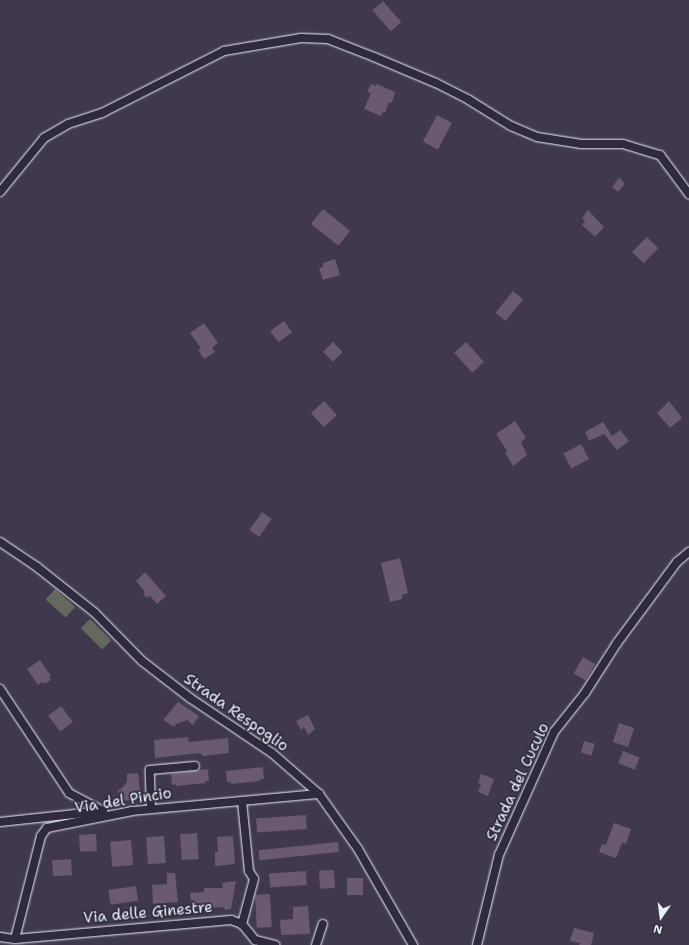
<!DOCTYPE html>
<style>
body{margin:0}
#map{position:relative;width:689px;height:945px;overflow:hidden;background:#40384d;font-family:"Shantell Sans",sans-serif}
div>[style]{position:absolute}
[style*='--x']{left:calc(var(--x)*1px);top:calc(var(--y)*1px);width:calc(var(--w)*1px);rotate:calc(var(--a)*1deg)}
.green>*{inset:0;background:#63695c;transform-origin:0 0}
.building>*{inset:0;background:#695973;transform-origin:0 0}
.roads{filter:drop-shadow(0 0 1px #e8f1f8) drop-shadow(0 0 1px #e8f1f8)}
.minor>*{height:8px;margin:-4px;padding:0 4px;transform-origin:4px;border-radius:4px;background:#2f2a3d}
span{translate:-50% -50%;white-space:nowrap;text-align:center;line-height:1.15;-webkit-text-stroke:3.5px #2f2a3d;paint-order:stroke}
.street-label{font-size:15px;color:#e8f1f8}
.north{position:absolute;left:641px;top:897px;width:40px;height:40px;-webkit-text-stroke:3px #2f2a3d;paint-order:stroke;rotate:194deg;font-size:11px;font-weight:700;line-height:16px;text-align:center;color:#e8f1f8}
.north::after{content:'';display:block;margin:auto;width:14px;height:18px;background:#e8f1f8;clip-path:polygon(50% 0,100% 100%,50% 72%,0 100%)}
</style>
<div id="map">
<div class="green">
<i style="left:55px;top:589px;width:27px;height:14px;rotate:42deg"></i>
<i style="left:90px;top:619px;width:30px;height:13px;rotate:45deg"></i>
</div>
<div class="building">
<i style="left:383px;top:1px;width:28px;height:14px;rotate:49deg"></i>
<i style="clip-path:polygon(371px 84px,376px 86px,377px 84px,395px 92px,392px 103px,389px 102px,385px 113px,383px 112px,381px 116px,364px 109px,371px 93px,367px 92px)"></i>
<i style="left:437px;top:115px;width:17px;height:30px;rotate:28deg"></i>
<i style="clip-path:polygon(619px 178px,625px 184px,618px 192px,612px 187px)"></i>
<i style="left:323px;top:209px;width:35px;height:19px;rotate:39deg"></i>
<i style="clip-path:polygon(588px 210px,604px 227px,595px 237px,582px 225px,585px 221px,582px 218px)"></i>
<i style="left:647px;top:237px;width:16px;height:21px;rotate:45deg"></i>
<i style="clip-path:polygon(335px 259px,340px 275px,323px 280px,319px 268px,323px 267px,323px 263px)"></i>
<i style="left:513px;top:291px;width:13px;height:28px;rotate:39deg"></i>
<i style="left:284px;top:321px;width:14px;height:17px;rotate:54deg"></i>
<i style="clip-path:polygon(204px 323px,218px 343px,212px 348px,215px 352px,204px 359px,198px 350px,201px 348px,190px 333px)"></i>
<i style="left:333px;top:342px;width:14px;height:14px;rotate:45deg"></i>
<i style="left:466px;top:342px;width:27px;height:16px;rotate:48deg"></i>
<i style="left:324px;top:401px;width:19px;height:18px;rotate:47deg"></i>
<i style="clip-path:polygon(669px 401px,682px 418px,670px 428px,657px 413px)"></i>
<i style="clip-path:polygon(515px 421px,526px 438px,521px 442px,527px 455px,513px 466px,505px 452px,507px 451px,496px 434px)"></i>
<i style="clip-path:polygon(603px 422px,612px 436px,620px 430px,629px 441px,617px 450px,604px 434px,589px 441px,585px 432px)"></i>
<i style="left:581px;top:444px;width:17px;height:20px;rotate:62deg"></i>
<i style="left:262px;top:512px;width:12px;height:22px;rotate:35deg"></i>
<i style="clip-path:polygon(400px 558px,408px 593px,402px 595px,402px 599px,390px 602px,381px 563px)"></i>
<i style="clip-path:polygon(145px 572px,166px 596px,157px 604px,150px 596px,147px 598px,143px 594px,145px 592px,136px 581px)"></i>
<i style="left:583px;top:657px;width:14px;height:19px;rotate:30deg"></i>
<i style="clip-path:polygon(40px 660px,51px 676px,49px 677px,51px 680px,44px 684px,42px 682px,38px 685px,27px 669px)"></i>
<i style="clip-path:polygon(178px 702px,199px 716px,193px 725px,187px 720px,176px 724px,174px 727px,163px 720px)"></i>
<i style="left:61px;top:706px;width:20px;height:16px;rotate:53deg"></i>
<i style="clip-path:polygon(308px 715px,315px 729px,308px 735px,304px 727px,301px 730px,296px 721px)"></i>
<i style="left:619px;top:723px;width:16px;height:20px;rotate:18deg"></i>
<i style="clip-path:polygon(188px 737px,189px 742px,228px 738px,229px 753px,203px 756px,200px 753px,155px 758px,154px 740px)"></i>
<i style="left:584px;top:741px;width:11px;height:12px;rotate:15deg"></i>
<i style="left:623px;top:751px;width:18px;height:13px;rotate:22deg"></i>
<i style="clip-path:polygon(263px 767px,264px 779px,260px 779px,260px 781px,231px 784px,231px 782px,227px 782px,226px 771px)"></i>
<i style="clip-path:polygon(208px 769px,209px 781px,205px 781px,206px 783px,176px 786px,176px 784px,172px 785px,171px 774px)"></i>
<i style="clip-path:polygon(138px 773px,141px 799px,120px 801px,118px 790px,121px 789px,127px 782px,127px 774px)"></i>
<i style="clip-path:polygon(481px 774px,494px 779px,488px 796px,478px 792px,481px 784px,478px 783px)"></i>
<i style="left:306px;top:815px;width:14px;height:50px;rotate:86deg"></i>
<i style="clip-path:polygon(614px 823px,631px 829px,626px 844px,622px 843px,616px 858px,599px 852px,602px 844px,606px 845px)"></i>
<i style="left:197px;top:833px;width:26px;height:17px;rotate:86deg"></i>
<i style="left:96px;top:834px;width:17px;height:17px;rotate:87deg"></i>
<i style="left:164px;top:836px;width:27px;height:18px;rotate:86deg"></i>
<i style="clip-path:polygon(233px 836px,235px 864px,215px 866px,215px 852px,218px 852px,217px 837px)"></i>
<i style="left:131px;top:840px;width:25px;height:21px;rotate:85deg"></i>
<i style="left:338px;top:842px;width:10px;height:80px;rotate:84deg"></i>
<i style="left:71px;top:859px;width:16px;height:19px;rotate:86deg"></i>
<i style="left:334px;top:870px;width:18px;height:15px;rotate:87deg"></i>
<i style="left:306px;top:871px;width:14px;height:37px;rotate:86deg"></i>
<i style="clip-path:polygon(167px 873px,175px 873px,178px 902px,153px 904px,152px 885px,167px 884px)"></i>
<i style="left:347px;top:878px;width:16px;height:17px"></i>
<i style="clip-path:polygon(236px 881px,231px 909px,225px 910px,224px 907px,192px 909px,190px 893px,204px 892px,204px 888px,223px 888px,222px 883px)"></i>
<i style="left:136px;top:886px;width:15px;height:28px;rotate:82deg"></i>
<i style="left:270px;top:894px;width:33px;height:15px;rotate:87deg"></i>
<i style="clip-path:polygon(308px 906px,310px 934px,281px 935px,280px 920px,293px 919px,293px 907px)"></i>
<i style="clip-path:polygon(574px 928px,594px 933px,591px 945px,579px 945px,580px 943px,570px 941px)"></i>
</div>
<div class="roads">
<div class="minor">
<i style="--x:0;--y:192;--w:70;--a:-50.8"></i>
<i style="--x:44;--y:138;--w:28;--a:-30"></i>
<i style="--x:68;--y:124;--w:36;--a:-18"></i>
<i style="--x:102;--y:113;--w:137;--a:-26.9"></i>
<i style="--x:224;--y:51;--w:78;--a:-9.6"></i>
<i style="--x:301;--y:38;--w:27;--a:2"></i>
<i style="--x:328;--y:39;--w:49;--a:21.4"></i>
<i style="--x:374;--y:57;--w:67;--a:22.8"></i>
<i style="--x:436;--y:83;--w:37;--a:27"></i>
<i style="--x:469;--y:100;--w:49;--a:31.8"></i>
<i style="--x:511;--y:126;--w:28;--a:23"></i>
<i style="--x:537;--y:137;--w:45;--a:9"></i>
<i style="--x:581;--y:144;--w:42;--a:0"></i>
<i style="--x:623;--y:144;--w:39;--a:17"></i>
<i style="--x:660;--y:155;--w:49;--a:53.4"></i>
<i style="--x:0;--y:542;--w:45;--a:34"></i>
<i style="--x:37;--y:567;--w:74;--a:38.4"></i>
<i style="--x:95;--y:613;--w:67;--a:45.6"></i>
<i style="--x:142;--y:661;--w:61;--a:37.6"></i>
<i style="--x:190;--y:698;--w:99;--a:33.9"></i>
<i style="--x:272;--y:753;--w:62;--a:41.1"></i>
<i style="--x:319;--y:794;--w:67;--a:54.7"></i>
<i style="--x:358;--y:849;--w:111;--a:60.2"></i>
<i style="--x:0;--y:689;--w:125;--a:56.4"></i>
<i style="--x:69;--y:793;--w:38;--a:28"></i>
<i style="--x:242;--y:801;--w:70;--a:84.3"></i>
<i style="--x:249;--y:871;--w:9;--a:58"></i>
<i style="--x:254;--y:879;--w:47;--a:104.9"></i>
<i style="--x:151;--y:808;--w:38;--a:-92"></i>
<i style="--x:150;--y:770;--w:45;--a:-5.1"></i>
<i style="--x:0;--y:822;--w:104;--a:-6.1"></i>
<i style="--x:0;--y:937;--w:15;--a:8"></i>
<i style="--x:15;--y:939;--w:217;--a:-5"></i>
<i style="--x:231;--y:920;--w:12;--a:20"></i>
<i style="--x:242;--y:924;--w:21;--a:51"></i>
<i style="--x:255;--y:940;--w:21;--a:14"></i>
<i style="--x:15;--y:939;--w:106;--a:-75.8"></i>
<i style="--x:41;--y:836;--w:10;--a:-53"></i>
<i style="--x:47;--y:828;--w:87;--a:-11.3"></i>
<i style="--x:132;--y:811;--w:188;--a:-5.2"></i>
<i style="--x:316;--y:945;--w:22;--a:-72"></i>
<i style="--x:477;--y:945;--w:93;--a:-76.3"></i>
<i style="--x:499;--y:855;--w:135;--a:-65.9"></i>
<i style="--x:554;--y:732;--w:50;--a:-51.5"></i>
<i style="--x:585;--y:693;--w:59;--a:-57.4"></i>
<i style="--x:617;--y:643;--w:101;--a:-53.5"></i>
<i style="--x:677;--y:562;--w:16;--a:-40"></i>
</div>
</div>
<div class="street-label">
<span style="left:236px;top:713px;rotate:35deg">Strada Respoglio</span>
<span style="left:518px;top:782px;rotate:-65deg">Strada del Cuculo</span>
<span style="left:123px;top:801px;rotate:-9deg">Via del Pincio</span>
<span style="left:148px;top:913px;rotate:-5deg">Via delle Ginestre</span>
</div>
<div class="north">N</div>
</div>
